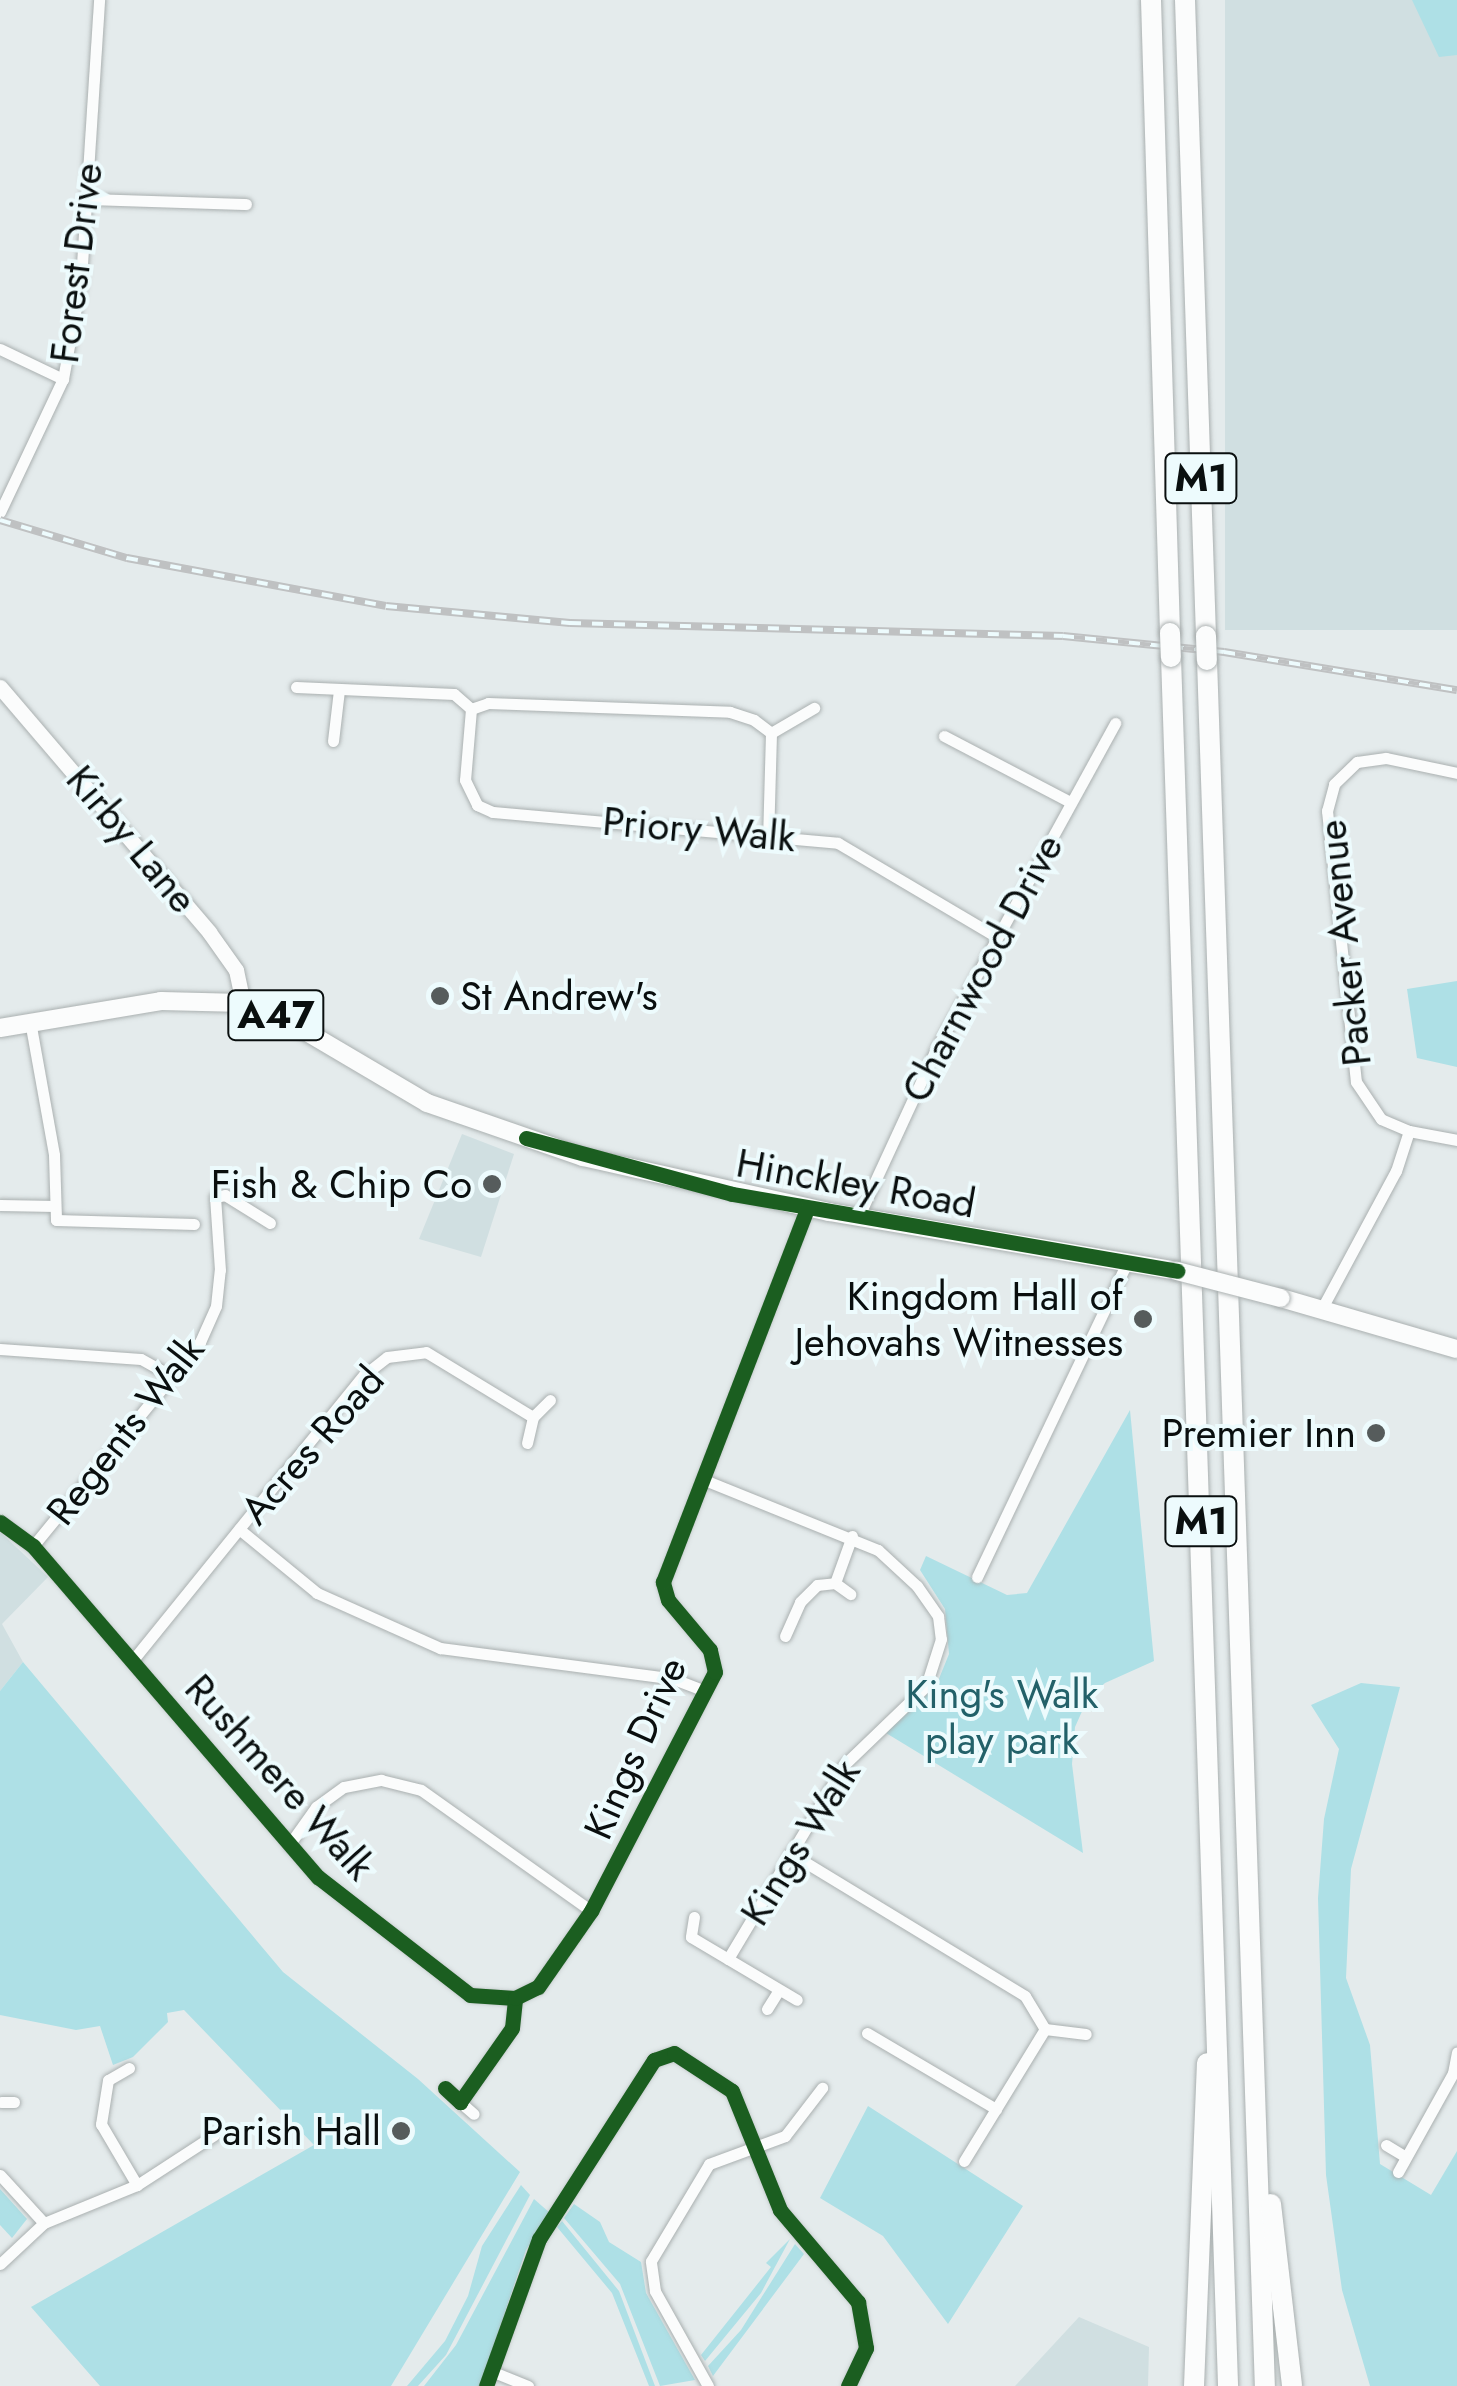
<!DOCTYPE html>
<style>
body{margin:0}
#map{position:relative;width:1457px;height:2386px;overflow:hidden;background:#e4ebec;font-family:Jost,sans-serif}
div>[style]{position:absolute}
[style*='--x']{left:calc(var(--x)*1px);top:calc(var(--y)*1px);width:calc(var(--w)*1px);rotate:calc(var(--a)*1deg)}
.built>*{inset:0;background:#d0dfe1;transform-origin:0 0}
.green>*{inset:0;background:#aee0e6}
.roads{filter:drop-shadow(0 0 2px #aab0b0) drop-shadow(0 0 2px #aab0b0)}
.street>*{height:11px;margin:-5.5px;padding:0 5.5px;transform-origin:5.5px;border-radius:5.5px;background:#fbfcfc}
.secondary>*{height:15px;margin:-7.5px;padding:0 7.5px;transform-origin:7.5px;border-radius:7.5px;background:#fbfcfc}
.primary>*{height:18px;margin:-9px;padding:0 9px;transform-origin:9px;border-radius:9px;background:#fbfcfc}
.highway>*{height:20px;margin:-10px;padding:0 10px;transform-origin:10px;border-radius:10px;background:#fbfcfc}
.rail>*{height:8px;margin-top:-4px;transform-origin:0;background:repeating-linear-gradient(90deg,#edfbfd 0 11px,#bfc1c2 0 22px);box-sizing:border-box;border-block:2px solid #bfc1c2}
.bridges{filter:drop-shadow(0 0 2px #aab0b0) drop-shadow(0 0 2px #aab0b0)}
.primary-bridge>*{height:18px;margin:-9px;padding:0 9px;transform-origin:9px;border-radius:9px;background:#fbfcfc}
.highway-bridge>*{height:20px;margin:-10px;padding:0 10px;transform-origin:10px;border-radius:10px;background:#fbfcfc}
.cycleway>*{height:15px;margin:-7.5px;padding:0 7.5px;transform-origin:7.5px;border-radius:7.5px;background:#1b5e20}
.dots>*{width:28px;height:28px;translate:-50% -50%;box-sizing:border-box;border:5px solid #edfbfd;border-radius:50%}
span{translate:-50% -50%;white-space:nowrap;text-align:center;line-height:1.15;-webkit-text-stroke:8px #edfbfd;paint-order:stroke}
.shield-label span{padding:2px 8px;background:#edfbfd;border:2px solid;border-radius:8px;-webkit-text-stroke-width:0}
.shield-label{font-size:38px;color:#0a0f0f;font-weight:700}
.street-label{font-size:40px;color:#0a0f0f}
.poi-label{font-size:40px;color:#0a0f0f}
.left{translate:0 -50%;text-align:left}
.right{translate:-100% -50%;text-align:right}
.park-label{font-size:40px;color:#236169}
</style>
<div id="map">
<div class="built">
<i style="left:1225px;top:0;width:232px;height:630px"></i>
<i style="clip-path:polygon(462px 1134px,514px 1154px,481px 1257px,419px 1239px)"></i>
<i style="clip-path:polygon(0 1532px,48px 1577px,2px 1624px,23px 1662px,0 1691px)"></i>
<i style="clip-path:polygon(1079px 2317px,1149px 2347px,1148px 2386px,1015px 2386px)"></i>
</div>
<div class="green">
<i style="clip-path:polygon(1412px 0,1457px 0,1457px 55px,1439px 57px)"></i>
<i style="clip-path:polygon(1457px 981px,1457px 1067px,1417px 1058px,1407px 989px)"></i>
<i style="clip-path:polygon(1130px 1410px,1154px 1661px,1105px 1683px,1088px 1698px,1075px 1727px,1072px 1764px,1083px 1853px,886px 1733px,936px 1686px,949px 1654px,945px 1609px,920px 1570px,926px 1556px,1007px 1595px,1027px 1593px)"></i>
<i style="clip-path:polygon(23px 1662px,283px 1972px,418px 2079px,520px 2172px,391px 2386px,100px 2386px,31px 2307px,314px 2145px,184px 2010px,167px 2013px,168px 2022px,133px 2057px,113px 2065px,100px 2026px,76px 2030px,0 2015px,0 1691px)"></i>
<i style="clip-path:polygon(1361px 1683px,1400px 1687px,1351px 1869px,1346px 1978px,1370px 2045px,1380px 2164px,1431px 2195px,1457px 2151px,1457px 2386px,1370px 2386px,1342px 2290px,1326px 2175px,1318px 1898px,1324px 1819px,1339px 1749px,1311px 1705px)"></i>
<i style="clip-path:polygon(868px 2106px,1023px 2206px,948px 2324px,883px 2236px,820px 2198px)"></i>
<i style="clip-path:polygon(521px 2185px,530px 2195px,446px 2355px,418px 2386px,407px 2386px,445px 2341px,468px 2296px,482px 2246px)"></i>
<i style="clip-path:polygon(0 2189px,27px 2219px,12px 2238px,0 2225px)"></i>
<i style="clip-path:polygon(534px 2199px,550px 2213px,526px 2250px,480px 2386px,424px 2386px,456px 2345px)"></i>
<i style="clip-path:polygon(574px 2204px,600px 2222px,609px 2242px,641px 2262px,646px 2293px,695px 2380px,660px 2386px,620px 2284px,564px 2218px)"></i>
<i style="clip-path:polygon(562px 2221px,619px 2291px,655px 2386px,649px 2386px,612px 2293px,557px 2227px)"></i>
<i style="clip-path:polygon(790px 2239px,761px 2293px,705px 2361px,701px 2355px,771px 2267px,766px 2263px)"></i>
<i style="clip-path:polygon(795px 2244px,804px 2254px,713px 2376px,708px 2366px,741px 2330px)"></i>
</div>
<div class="roads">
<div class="street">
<i style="--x:87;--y:199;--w:159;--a:1.8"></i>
<i style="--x:0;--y:349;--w:70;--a:25.5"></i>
<i style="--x:0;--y:512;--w:147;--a:-64.7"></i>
<i style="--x:63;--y:379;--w:101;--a:-79.7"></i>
<i style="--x:81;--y:280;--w:281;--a:-86.3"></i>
<i style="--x:296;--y:687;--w:158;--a:2.5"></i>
<i style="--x:454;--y:694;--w:23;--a:41"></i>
<i style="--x:471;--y:709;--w:71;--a:94.8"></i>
<i style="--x:465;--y:780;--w:28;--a:64"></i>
<i style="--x:477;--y:805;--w:17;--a:24"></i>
<i style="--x:493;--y:812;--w:346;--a:5.1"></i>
<i style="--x:838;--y:843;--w:185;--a:30.6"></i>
<i style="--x:471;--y:709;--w:18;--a:-19"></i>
<i style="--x:488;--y:703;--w:242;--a:2.1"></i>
<i style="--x:730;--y:712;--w:25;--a:18"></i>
<i style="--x:754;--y:720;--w:21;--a:37"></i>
<i style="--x:771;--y:733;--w:105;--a:91.6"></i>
<i style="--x:771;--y:733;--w:50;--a:-30.2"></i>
<i style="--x:944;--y:736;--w:142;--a:27.6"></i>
<i style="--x:333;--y:741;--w:51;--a:-83.3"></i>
<i style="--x:30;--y:1021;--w:136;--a:79.8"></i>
<i style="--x:54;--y:1155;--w:65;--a:88.2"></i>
<i style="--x:56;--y:1220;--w:138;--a:1.7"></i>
<i style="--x:1409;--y:1131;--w:49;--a:10.6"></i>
<i style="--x:0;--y:1205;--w:55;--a:1"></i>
<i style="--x:858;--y:1218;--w:186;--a:-65.2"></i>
<i style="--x:936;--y:1049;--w:372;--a:-61.2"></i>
<i style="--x:1321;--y:1310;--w:158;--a:-61.7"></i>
<i style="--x:1396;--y:1171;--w:42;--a:-72"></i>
<i style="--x:1409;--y:1131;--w:30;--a:-157"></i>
<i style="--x:1381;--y:1119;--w:45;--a:-124"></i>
<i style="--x:1356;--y:1082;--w:273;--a:-96.1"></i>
<i style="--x:1327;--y:811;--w:28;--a:-75"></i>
<i style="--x:1334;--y:784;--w:32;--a:-44"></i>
<i style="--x:1357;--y:762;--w:29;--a:-8"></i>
<i style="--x:1386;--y:758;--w:73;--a:11.9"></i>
<i style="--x:0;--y:1349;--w:141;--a:4.1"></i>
<i style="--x:141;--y:1359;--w:35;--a:29"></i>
<i style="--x:527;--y:1443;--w:27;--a:-77"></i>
<i style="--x:533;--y:1417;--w:24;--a:-45"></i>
<i style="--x:702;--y:1479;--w:190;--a:22"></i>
<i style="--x:878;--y:1550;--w:53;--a:42.7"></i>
<i style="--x:917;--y:1586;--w:37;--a:55"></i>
<i style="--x:938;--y:1616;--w:23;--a:83"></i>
<i style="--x:941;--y:1639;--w:49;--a:107.7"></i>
<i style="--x:926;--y:1686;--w:114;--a:136.1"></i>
<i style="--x:844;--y:1765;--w:226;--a:120.9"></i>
<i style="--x:0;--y:1522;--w:41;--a:36"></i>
<i style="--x:33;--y:1546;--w:437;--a:49.3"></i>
<i style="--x:318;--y:1877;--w:192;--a:37.8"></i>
<i style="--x:470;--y:1995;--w:45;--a:3.8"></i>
<i style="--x:239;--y:1529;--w:101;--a:39.4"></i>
<i style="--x:317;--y:1593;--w:135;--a:24.1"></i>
<i style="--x:440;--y:1648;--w:236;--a:7.5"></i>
<i style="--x:674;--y:1679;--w:33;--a:21"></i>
<i style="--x:33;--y:1546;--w:264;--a:-50.7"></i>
<i style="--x:200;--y:1342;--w:39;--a:-66"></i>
<i style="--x:216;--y:1306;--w:36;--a:-84"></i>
<i style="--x:220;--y:1270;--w:73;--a:-93.9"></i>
<i style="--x:215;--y:1197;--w:10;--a:-11"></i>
<i style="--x:225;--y:1195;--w:53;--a:31.9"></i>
<i style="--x:977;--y:1577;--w:349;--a:-64.5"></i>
<i style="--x:835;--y:1583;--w:19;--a:36"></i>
<i style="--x:785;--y:1636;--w:37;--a:-66"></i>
<i style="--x:800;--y:1602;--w:24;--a:-45"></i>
<i style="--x:817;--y:1585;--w:18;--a:-6"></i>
<i style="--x:835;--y:1583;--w:50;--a:-70.1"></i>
<i style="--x:132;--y:1661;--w:368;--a:-51"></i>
<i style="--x:364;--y:1375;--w:29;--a:-38"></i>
<i style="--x:387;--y:1357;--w:39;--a:-7"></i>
<i style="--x:426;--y:1352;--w:125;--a:31.3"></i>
<i style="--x:289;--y:1845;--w:47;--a:-54.6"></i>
<i style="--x:316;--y:1807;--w:34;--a:-36"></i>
<i style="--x:344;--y:1787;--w:38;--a:-11"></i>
<i style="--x:381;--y:1780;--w:41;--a:14"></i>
<i style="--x:421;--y:1790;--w:209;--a:35.4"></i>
<i style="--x:790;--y:1853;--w:275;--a:31.3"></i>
<i style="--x:1025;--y:1996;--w:39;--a:59"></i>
<i style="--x:1045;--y:2029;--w:41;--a:7"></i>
<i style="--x:694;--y:1917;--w:20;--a:99"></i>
<i style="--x:691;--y:1937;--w:123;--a:30.7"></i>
<i style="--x:767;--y:2009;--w:22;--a:-58"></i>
<i style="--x:867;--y:2033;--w:150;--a:30.5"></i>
<i style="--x:129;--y:2068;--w:24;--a:150"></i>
<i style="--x:108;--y:2080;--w:45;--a:99"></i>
<i style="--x:101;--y:2124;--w:71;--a:59.5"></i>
<i style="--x:445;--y:2088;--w:21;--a:43"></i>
<i style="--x:460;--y:2102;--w:90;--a:-54.9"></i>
<i style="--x:512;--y:2028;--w:30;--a:-84"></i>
<i style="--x:515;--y:1998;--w:25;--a:-26"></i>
<i style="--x:538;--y:1987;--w:93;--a:-55.1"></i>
<i style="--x:591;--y:1911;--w:269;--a:-62.6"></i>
<i style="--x:715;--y:1672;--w:23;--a:-103"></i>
<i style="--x:710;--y:1650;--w:65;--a:-130"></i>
<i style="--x:668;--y:1600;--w:19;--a:-106"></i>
<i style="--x:663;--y:1582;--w:401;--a:-68.9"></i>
<i style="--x:1;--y:2102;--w:13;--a:0"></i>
<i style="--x:460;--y:2102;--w:18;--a:41"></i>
<i style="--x:1386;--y:2145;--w:23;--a:31"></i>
<i style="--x:964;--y:2161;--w:155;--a:-58.5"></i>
<i style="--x:1398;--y:2172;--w:113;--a:-60.9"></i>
<i style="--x:1453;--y:2073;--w:21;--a:-79"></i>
<i style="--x:0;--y:2175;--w:65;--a:47.5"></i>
<i style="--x:0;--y:2264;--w:60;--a:-43"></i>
<i style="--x:44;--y:2223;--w:100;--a:-22.2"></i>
<i style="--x:137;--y:2185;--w:92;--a:-33"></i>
<i style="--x:491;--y:2371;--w:40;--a:22"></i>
<i style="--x:486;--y:2386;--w:156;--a:-70.2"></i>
<i style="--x:539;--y:2239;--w:213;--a:-57.3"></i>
<i style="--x:654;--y:2060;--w:21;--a:-19"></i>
<i style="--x:674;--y:2053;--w:69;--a:33.2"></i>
<i style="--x:732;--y:2091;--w:128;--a:68"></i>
<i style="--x:780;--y:2210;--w:121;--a:49.7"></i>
<i style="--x:858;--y:2302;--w:47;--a:80.1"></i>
<i style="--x:866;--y:2348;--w:42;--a:115.3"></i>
<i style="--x:708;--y:2386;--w:109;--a:-119.2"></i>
<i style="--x:655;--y:2291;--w:30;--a:-98"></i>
<i style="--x:651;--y:2261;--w:113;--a:-59.1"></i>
<i style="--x:709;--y:2164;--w:81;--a:-20.2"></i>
<i style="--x:785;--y:2136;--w:61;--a:-52.4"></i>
</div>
<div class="secondary">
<i style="--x:0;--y:687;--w:322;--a:49.5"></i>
<i style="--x:209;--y:932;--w:47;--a:54.6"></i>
<i style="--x:236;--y:970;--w:34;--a:78"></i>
</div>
<div class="primary">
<i style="--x:0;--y:1028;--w:163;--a:-9.5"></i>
<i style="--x:161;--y:1001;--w:82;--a:1.4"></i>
<i style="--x:243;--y:1003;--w:45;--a:20.9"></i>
<i style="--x:285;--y:1019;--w:165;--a:30.6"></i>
<i style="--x:427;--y:1103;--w:165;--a:19.1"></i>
<i style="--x:583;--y:1157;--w:252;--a:12.6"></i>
<i style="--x:829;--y:1212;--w:353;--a:9.6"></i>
<i style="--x:1281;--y:1298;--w:183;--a:16.2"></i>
</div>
<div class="highway">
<i style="--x:1151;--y:0;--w:633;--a:88.28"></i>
<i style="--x:1185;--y:0;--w:636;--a:88.11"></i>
<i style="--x:1171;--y:657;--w:1730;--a:88.11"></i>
<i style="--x:1207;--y:660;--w:1727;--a:88.08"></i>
<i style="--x:1271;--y:2204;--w:183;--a:83.4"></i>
<i style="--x:1194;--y:2386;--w:323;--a:-87.7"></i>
</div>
</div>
<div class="rail">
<i style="--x:0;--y:520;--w:133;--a:16.7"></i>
<i style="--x:127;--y:558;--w:263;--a:10.5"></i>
<i style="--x:386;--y:606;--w:185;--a:5.3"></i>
<i style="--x:570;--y:623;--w:493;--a:1.5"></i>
<i style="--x:1063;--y:636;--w:162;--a:5.7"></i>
<i style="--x:1224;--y:652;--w:236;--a:9.3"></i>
</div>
<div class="bridges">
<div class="primary-bridge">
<i style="--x:1177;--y:1271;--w:107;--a:14.6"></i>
</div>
<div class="highway-bridge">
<i style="--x:1170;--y:633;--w:24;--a:88"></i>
<i style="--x:1206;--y:636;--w:24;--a:88"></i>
</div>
</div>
<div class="cycleway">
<i style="--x:526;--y:1138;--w:213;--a:15.2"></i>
<i style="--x:732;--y:1194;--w:452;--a:9.8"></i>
<i style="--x:0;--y:1522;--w:41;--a:36"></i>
<i style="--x:33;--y:1546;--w:437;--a:49.3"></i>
<i style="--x:318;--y:1877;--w:192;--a:37.8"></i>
<i style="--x:470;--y:1995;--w:45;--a:3.8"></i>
<i style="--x:445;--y:2088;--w:21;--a:43"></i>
<i style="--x:460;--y:2102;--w:90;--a:-54.9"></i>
<i style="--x:512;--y:2028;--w:30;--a:-84"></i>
<i style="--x:515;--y:1998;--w:25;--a:-26"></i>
<i style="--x:538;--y:1987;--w:93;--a:-55.1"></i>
<i style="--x:591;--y:1911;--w:269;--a:-62.6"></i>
<i style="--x:715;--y:1672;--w:23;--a:-103"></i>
<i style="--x:710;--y:1650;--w:65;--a:-130"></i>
<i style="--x:668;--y:1600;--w:19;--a:-106"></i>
<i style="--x:663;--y:1582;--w:401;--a:-68.9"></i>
<i style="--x:486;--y:2386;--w:156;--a:-70.2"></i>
<i style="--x:539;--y:2239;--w:213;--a:-57.3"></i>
<i style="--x:654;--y:2060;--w:21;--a:-19"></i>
<i style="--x:674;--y:2053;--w:69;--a:33.2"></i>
<i style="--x:732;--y:2091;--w:128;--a:68"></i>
<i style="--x:780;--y:2210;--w:121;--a:49.7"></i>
<i style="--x:858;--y:2302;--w:47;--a:80.1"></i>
<i style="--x:866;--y:2348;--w:42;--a:115.3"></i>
</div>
<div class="dots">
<i style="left:440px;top:996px;background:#565c5c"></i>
<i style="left:492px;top:1184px;background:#565c5c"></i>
<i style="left:1143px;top:1319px;background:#565c5c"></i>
<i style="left:1376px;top:1433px;background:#565c5c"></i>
<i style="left:401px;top:2131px;background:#565c5c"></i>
</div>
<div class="shield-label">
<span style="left:1201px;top:478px">M1</span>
<span style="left:276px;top:1015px">A47</span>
<span style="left:1201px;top:1521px">M1</span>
</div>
<div class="street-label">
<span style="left:76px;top:263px;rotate:-83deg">Forest Drive</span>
<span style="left:699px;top:829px;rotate:5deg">Priory Walk</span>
<span style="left:132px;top:839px;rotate:50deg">Kirby Lane</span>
<span style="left:1344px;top:943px;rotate:-96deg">Packer Avenue</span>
<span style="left:982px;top:968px;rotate:-62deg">Charnwood Drive</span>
<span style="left:856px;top:1183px;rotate:10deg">Hinckley Road</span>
<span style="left:125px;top:1430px;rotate:-52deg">Regents Walk</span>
<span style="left:312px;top:1445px;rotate:-49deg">Acres Road</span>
<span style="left:635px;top:1748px;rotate:-66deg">Kings Drive</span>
<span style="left:280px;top:1777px;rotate:48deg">Rushmere Walk</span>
<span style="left:800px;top:1842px;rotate:-58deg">Kings Walk</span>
</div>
<div class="poi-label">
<span class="left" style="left:460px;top:996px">St Andrew's</span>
<span class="right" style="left:472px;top:1184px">Fish &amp; Chip Co</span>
<span class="right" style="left:1123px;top:1319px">Kingdom Hall of<br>Jehovahs Witnesses</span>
<span class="right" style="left:1356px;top:1433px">Premier Inn</span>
<span class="right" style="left:381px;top:2131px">Parish Hall</span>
</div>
<div class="park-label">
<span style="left:1002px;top:1717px">King's Walk<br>play park</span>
</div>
</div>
